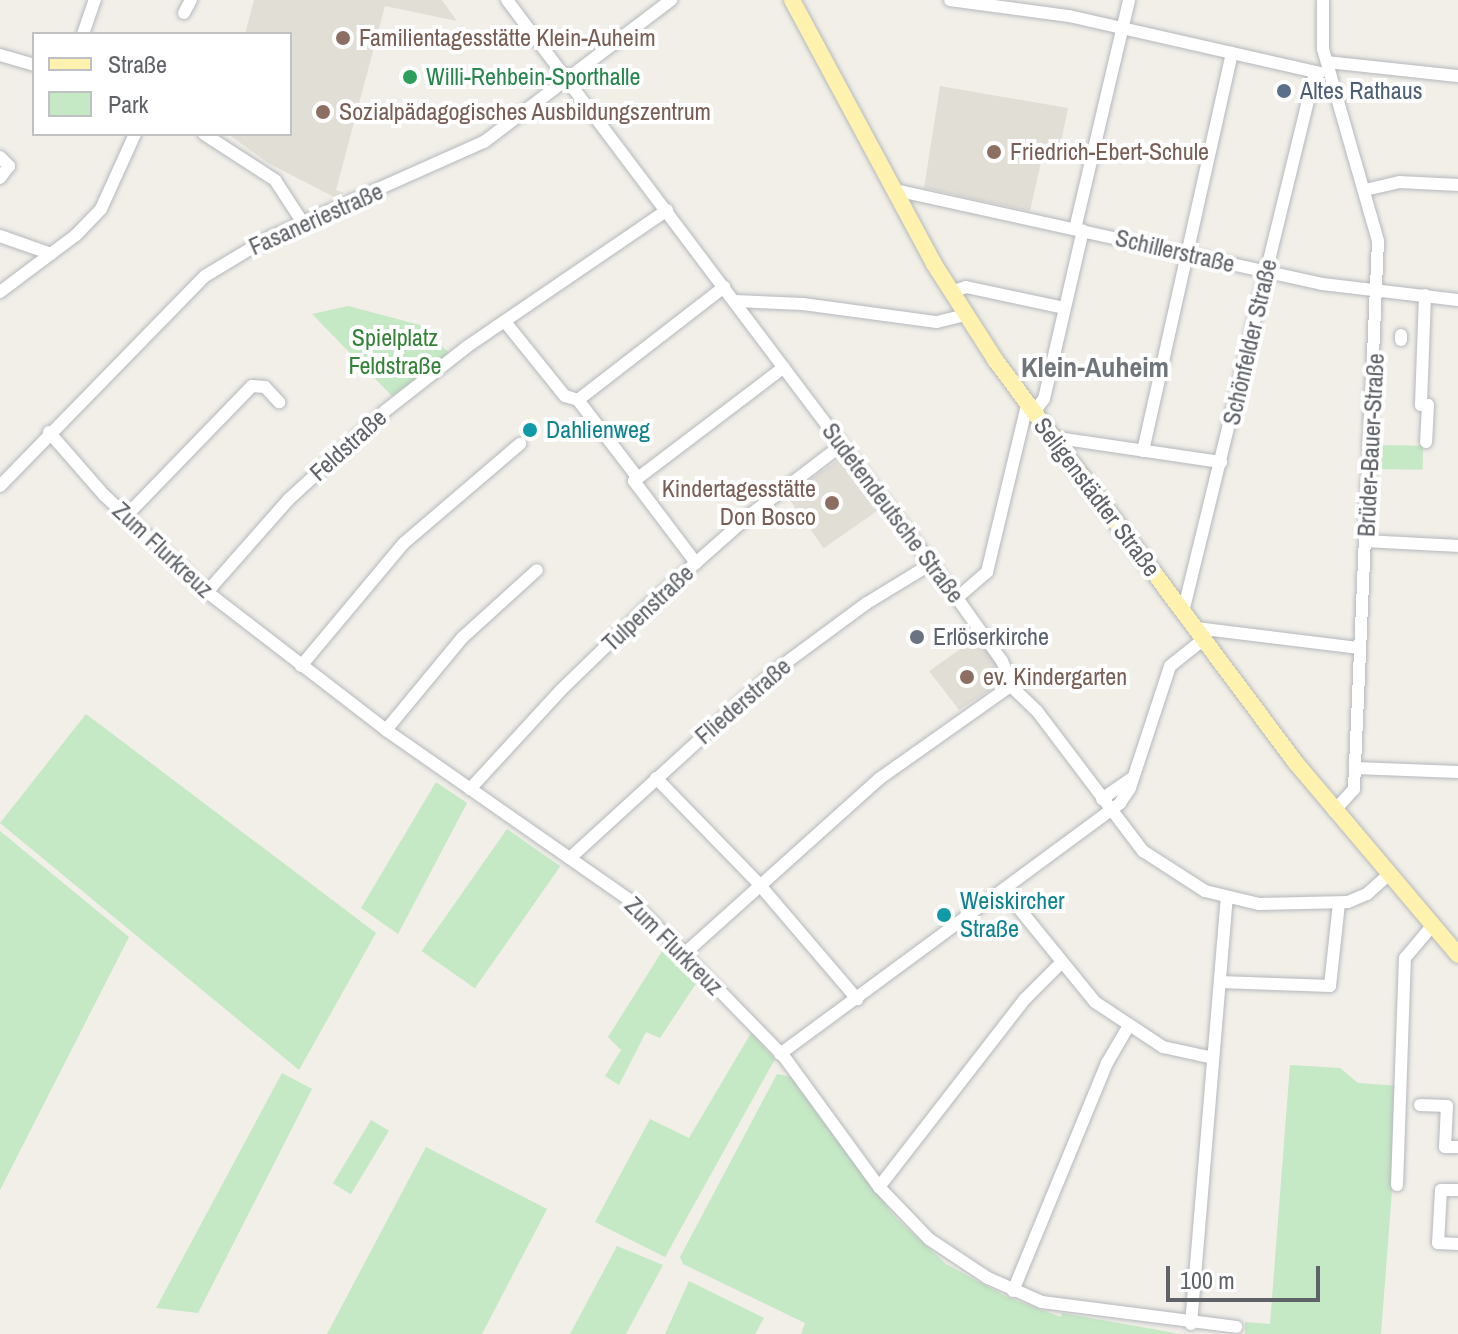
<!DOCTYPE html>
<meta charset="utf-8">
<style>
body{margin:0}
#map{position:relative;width:1458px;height:1334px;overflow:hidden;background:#f1efe8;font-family:"Archivo Narrow",sans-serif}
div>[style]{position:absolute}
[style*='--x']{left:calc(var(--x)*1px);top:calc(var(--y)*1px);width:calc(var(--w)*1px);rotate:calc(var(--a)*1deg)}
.education>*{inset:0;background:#e1ded6;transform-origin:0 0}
.green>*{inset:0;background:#c5e8c5;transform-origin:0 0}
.roads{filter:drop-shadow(0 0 2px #b5b8bc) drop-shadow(0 0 2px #b5b8bc)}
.minor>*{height:12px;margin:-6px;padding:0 6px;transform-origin:6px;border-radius:6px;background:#fff}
.major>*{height:16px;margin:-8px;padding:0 8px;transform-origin:8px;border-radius:8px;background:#fff2af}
.dots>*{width:22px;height:22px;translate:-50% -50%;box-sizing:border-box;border:4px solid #fff;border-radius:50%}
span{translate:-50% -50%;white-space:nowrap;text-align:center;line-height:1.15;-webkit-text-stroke:8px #fff;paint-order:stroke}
.education-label{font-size:24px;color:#785e54}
.left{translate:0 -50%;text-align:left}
.right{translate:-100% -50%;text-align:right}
.leisure-label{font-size:24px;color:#27864d}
.service-label{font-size:24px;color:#4e5e75}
.street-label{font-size:24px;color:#5f6368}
.park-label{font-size:24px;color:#348238}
.culture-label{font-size:24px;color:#0d838f}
.worship-label{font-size:24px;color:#5b616d}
.quarter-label{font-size:28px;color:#70757a;font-weight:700}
.legend{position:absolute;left:32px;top:32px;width:260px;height:104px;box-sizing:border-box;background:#fff;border:2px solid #bfc1c3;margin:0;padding:10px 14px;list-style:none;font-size:24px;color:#5f6368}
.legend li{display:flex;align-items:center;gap:16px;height:40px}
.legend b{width:40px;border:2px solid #bfc1c3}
.scale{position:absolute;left:1166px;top:1266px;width:154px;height:36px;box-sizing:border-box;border:4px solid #5f6368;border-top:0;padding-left:10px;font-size:24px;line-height:28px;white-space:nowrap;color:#5f6368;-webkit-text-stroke:6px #fff;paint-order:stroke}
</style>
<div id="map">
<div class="education">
<i style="clip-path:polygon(254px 0,442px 0,457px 21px,385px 6px,336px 190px,344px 193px,334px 197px,268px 163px,228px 134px,290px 134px,290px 34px,245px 34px)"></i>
<i style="clip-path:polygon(940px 86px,1068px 108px,1057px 161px,1042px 158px,1030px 211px,924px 188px)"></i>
<i style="left:841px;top:458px;width:64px;height:66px;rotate:55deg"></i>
<i style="clip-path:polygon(979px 636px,999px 667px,1001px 683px,959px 710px,929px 671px)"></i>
</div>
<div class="green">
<i style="clip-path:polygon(348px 306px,420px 325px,450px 354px,392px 396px,312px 314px)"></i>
<i style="left:1379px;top:445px;width:44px;height:24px;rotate:1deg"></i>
<i style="clip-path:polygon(86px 714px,376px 933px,299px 1070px,0 823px)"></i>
<i style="clip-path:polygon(436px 782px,467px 803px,398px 934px,361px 908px)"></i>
<i style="left:507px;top:829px;width:65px;height:149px;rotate:35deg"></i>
<i style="clip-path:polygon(0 831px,129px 937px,0 1190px)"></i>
<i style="clip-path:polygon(664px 948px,697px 982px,660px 1038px,646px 1032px,619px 1085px,605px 1076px,621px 1050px,608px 1037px)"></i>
<i style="clip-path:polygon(751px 1033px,775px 1059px,665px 1257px,595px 1222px,650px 1119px,689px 1138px)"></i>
<i style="clip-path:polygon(1290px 1065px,1340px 1068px,1358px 1083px,1400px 1086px,1381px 1334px,1245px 1334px,1245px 1322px,1270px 1324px)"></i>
<i style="clip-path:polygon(282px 1073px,312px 1089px,198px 1313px,156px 1308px)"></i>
<i style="clip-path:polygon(777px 1074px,796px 1078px,894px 1216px,946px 1264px,1007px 1297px,1061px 1317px,1062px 1313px,1181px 1334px,801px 1334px,805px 1323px,683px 1264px,680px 1257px)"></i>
<i style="left:371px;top:1120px;width:21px;height:74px;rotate:31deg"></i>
<i style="clip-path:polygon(426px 1147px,547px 1209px,482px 1334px,327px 1334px)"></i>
<i style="clip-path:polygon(617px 1246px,663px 1265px,626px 1334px,570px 1334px)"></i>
<i style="clip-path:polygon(689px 1281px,764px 1318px,755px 1334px,665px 1334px)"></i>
</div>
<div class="roads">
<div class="minor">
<i style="--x:507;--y:0;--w:748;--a:53.04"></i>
<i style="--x:957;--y:598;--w:77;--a:54.5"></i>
<i style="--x:1002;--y:661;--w:29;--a:68"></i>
<i style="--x:1013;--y:688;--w:33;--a:44"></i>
<i style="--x:1037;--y:711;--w:176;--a:52.9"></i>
<i style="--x:1143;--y:851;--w:74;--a:32.8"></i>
<i style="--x:1205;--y:891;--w:56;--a:13.5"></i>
<i style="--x:1259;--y:904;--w:89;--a:-1.3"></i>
<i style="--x:1348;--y:902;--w:21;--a:-23"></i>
<i style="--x:1367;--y:894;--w:27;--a:-42"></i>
<i style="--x:950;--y:0;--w:120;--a:7.7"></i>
<i style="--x:1069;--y:16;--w:257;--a:12.8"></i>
<i style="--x:1323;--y:0;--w:49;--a:90"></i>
<i style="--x:1323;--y:49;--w:200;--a:74"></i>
<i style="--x:1378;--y:241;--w:549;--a:92.51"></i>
<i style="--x:1354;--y:789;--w:30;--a:132"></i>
<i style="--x:184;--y:13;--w:15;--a:-62"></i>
<i style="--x:83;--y:34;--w:36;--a:-71"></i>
<i style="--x:0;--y:55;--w:35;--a:16"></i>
<i style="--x:1327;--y:62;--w:132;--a:6.1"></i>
<i style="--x:204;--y:134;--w:85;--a:32.9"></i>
<i style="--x:275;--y:180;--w:51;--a:56.9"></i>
<i style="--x:0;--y:157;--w:13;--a:45"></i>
<i style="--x:9;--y:166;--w:15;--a:127"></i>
<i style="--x:895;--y:190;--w:437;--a:12.4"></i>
<i style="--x:1322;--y:284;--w:137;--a:6.7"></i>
<i style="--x:1365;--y:190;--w:36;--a:-13"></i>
<i style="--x:1400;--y:182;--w:58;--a:3"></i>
<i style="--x:1075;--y:229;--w:235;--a:-76.7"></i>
<i style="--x:0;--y:236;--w:54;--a:19.4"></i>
<i style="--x:0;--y:292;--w:95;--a:-36.9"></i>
<i style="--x:76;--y:235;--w:36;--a:-46"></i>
<i style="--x:101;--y:209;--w:82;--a:-65.6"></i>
<i style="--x:951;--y:292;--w:16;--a:-18"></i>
<i style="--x:966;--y:287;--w:100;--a:12.1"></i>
<i style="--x:1425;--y:295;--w:110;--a:92.1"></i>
<i style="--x:1421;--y:405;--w:7;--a:0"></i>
<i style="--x:1428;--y:405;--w:37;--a:93"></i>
<i style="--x:734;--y:301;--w:69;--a:2.5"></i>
<i style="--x:803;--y:304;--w:135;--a:7.7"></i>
<i style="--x:937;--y:322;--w:29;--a:-14"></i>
<i style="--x:506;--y:323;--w:94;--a:51.1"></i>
<i style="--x:565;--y:396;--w:14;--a:17"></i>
<i style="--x:1401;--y:340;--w:5;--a:-90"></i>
<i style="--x:578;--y:400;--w:185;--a:-37.7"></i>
<i style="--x:578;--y:400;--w:97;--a:52.5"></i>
<i style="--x:1033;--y:413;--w:18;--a:-52"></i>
<i style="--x:1044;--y:399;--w:173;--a:-77"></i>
<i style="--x:49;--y:432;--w:84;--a:48.9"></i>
<i style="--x:104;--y:495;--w:141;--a:43.3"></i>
<i style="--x:207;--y:592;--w:226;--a:37.6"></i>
<i style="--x:386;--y:730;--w:302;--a:34.9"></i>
<i style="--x:634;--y:903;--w:216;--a:45.7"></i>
<i style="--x:785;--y:1058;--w:160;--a:53.9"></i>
<i style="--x:879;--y:1187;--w:72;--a:46.1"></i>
<i style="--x:929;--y:1239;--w:71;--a:33.5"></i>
<i style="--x:988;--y:1278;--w:59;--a:24"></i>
<i style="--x:1042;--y:1302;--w:196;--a:7.3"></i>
<i style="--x:1051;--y:437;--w:172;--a:8.4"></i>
<i style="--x:1143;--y:451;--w:408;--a:-77.4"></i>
<i style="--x:0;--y:486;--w:293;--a:-45.7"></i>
<i style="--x:205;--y:276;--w:74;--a:-31.1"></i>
<i style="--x:268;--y:238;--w:236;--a:-24"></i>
<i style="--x:484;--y:142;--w:235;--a:-37.2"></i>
<i style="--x:126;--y:516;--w:181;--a:-45.9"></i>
<i style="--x:252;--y:386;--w:13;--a:4"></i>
<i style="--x:265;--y:387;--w:21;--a:47"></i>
<i style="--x:1366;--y:541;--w:92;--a:3.1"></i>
<i style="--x:696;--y:563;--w:103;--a:-127.1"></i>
<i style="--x:634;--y:481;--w:188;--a:-37.2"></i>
<i style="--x:207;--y:592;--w:123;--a:-48.6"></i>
<i style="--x:288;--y:500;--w:132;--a:-42.5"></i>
<i style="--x:385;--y:411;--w:105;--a:-38.1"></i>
<i style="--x:468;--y:346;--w:241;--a:-34.3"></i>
<i style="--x:957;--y:598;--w:40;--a:-41"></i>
<i style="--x:987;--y:572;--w:172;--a:-76.5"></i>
<i style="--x:1183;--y:612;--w:556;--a:-76.26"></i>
<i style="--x:1196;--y:628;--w:165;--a:7"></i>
<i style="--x:301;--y:666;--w:160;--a:-50.1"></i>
<i style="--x:404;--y:543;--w:153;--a:-40.5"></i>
<i style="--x:386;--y:730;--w:119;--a:-50.4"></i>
<i style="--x:462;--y:638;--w:101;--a:-42.2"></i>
<i style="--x:1355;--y:768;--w:103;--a:2.2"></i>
<i style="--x:656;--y:778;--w:146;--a:45.8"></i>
<i style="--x:758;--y:883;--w:153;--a:49.5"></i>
<i style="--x:470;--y:789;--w:136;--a:-47.4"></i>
<i style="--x:562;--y:689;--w:129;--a:-44.1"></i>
<i style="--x:655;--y:599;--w:127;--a:-41.5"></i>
<i style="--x:750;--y:515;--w:116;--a:-37.3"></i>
<i style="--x:1102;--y:799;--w:35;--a:-35"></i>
<i style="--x:570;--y:858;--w:279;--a:-42.4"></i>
<i style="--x:776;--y:670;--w:113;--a:-36.4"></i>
<i style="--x:867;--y:603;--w:75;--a:-31.4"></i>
<i style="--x:1004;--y:890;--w:144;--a:50.9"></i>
<i style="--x:1095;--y:1002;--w:82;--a:33.5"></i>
<i style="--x:1163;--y:1047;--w:51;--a:12.4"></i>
<i style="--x:684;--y:954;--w:262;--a:-41.9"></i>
<i style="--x:879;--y:779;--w:163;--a:-35.3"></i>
<i style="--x:1220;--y:982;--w:110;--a:2.1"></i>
<i style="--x:1330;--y:986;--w:83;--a:-83.8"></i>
<i style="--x:780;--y:1054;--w:423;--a:-36.4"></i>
<i style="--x:1120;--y:803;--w:18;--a:-56"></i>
<i style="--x:1130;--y:788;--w:128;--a:-71.8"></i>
<i style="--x:1170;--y:666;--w:43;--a:-38.5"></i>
<i style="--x:1420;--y:1105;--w:27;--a:2"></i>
<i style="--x:1447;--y:1106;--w:41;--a:92.8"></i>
<i style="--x:1445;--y:1147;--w:13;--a:0"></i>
<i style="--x:1397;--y:1185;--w:227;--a:-88"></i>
<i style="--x:1405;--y:958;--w:42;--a:-49.8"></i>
<i style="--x:879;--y:1187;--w:238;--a:-52.2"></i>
<i style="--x:1025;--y:999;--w:49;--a:-45"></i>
<i style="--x:1458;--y:1190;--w:17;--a:180"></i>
<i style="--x:1441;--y:1190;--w:53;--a:93.2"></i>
<i style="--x:1438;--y:1243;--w:20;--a:3"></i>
<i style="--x:1013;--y:1291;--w:247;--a:-67.6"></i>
<i style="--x:1107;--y:1063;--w:42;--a:-59.7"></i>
<i style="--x:1191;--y:1324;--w:427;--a:-85.2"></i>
</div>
<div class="major">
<i style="--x:792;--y:0;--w:300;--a:61.7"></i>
<i style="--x:934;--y:264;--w:115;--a:57.4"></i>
<i style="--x:996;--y:361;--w:502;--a:53.27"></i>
<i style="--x:1296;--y:763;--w:251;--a:49.8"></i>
</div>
</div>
<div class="dots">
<i style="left:343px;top:38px;background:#8d6e63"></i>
<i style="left:410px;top:77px;background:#2e9e5b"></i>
<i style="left:1284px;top:91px;background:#5c6f8a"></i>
<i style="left:323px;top:112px;background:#8d6e63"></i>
<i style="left:994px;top:152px;background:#8d6e63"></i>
<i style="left:530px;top:430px;background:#0f9aa8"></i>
<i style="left:832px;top:503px;background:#8d6e63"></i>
<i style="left:917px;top:637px;background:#6b7280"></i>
<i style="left:967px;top:677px;background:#8d6e63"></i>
<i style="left:944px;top:915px;background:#0f9aa8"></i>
</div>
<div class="education-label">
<span class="left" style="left:359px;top:38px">Familientagesstätte Klein-Auheim</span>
<span class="left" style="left:339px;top:112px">Sozialpädagogisches Ausbildungszentrum</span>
<span class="left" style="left:1010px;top:152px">Friedrich-Ebert-Schule</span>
<span class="right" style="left:816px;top:503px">Kindertagesstätte<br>Don Bosco</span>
<span class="left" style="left:983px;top:677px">ev. Kindergarten</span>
</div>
<div class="leisure-label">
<span class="left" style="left:426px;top:77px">Willi-Rehbein-Sporthalle</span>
</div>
<div class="service-label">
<span class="left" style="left:1300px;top:91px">Altes Rathaus</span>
</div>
<div class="street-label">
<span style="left:316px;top:219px;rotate:-24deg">Fasaneriestraße</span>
<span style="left:1175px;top:251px;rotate:13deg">Schillerstraße</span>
<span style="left:1250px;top:342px;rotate:-77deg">Schönfelder Straße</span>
<span style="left:348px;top:445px;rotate:-42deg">Feldstraße</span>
<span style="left:1371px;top:445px;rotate:-87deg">Brüder-Bauer-Straße</span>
<span style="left:1097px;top:497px;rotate:53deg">Seligenstädter Straße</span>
<span style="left:893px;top:513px;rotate:53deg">Sudetendeutsche Straße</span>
<span style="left:163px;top:550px;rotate:43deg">Zum Flurkreuz</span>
<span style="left:648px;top:608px;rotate:-43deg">Tulpenstraße</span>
<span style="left:743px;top:701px;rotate:-41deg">Fliederstraße</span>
<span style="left:674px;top:946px;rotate:45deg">Zum Flurkreuz</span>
</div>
<div class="park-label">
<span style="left:395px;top:352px">Spielplatz<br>Feldstraße</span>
</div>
<div class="culture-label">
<span class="left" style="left:546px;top:430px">Dahlienweg</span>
<span class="left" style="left:960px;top:915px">Weiskircher<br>Straße</span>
</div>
<div class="worship-label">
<span class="left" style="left:933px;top:637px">Erlöserkirche</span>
</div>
<div class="quarter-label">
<span style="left:1095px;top:367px">Klein-Auheim</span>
</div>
<ul class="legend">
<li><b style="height:10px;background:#fff2af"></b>Straße</li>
<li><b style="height:22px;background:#c5e8c5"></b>Park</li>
</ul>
<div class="scale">100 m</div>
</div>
